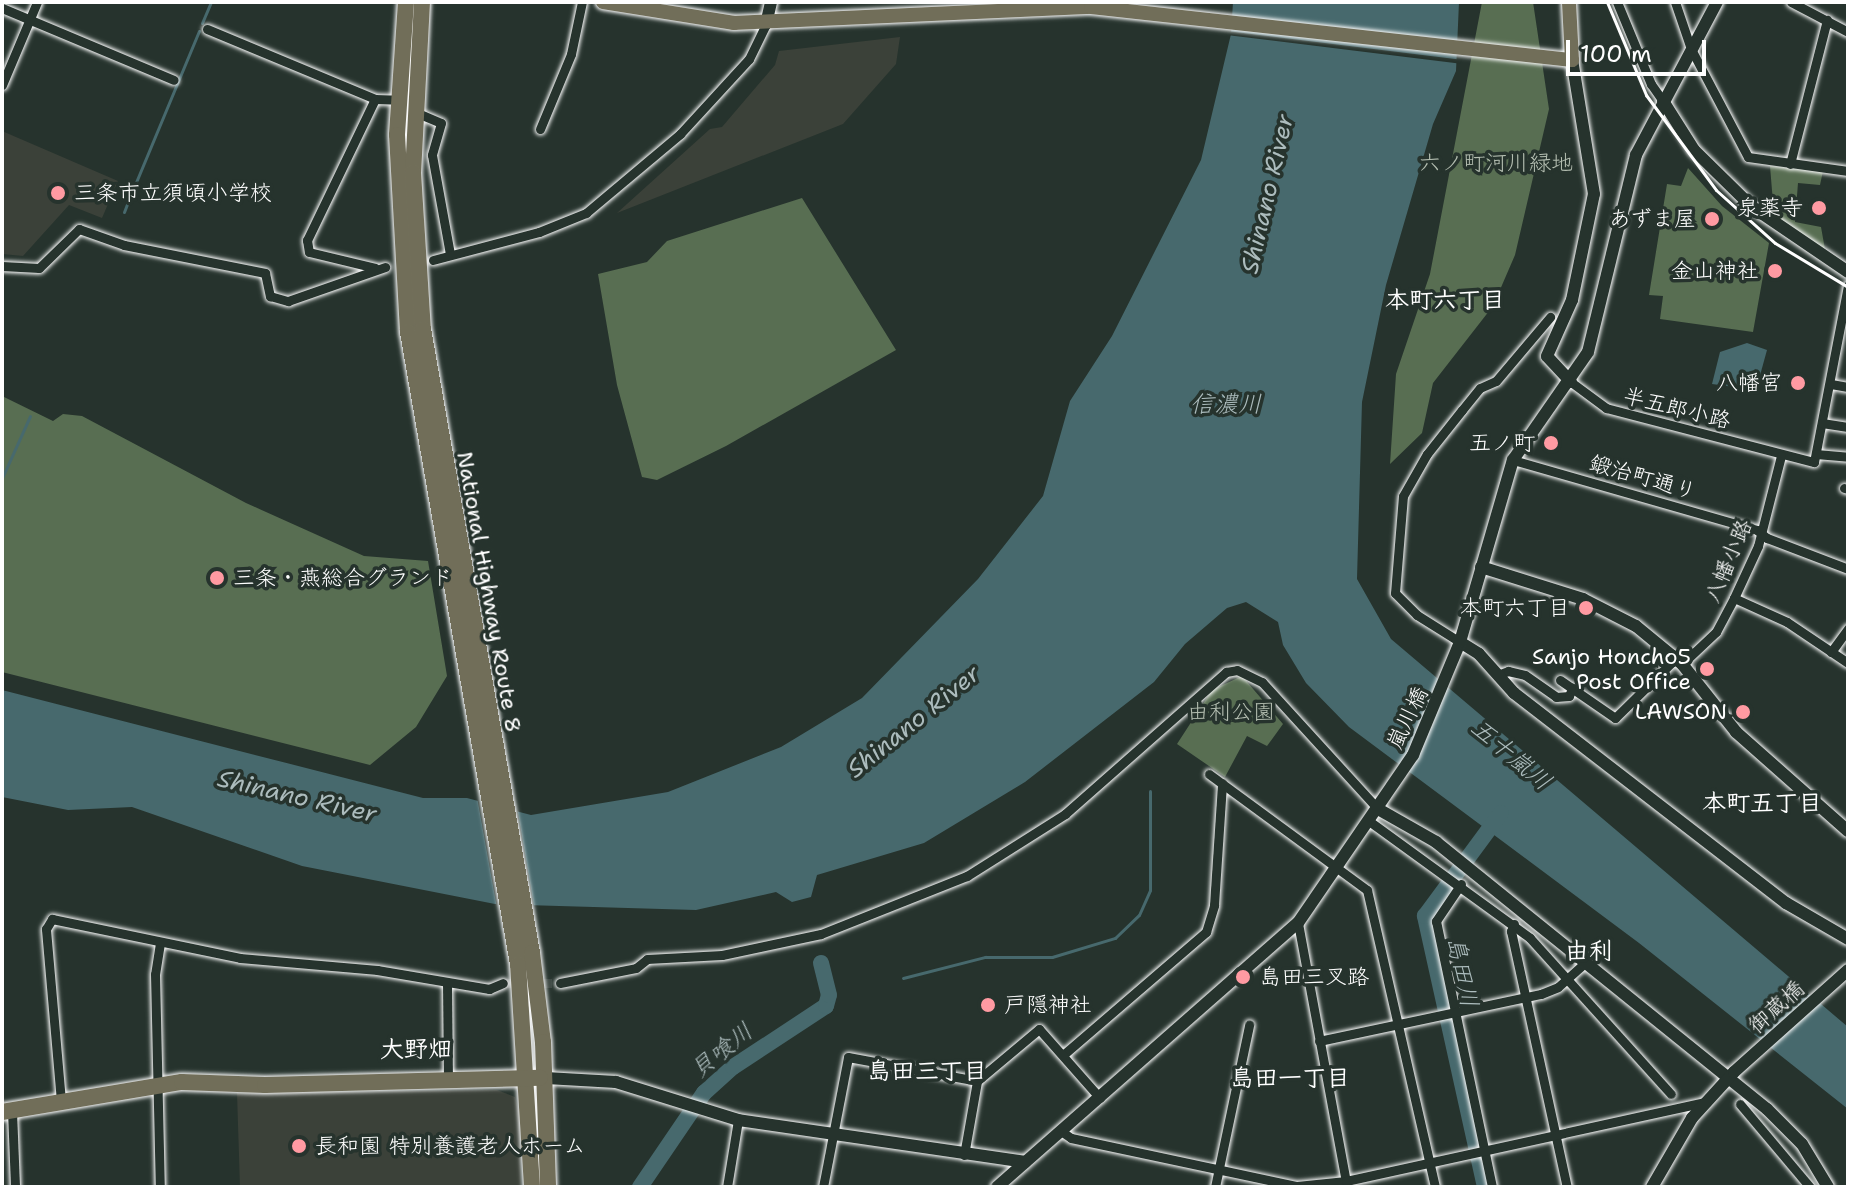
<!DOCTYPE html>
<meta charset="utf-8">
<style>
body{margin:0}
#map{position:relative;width:1850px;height:1189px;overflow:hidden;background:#26332d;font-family:"Shantell Sans","Klee One",sans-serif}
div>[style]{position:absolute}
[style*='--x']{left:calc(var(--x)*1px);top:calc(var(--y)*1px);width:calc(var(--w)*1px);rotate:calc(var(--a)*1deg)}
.built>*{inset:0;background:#3b4139}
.green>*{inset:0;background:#586e52}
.water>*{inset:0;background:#47696d}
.pier>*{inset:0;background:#26332d;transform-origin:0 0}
.stream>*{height:3px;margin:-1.5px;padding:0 1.5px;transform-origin:1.5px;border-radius:1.5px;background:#47696d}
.river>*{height:16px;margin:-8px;padding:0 8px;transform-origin:8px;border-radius:8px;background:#47696d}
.street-tunnel>*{height:9px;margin-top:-4.5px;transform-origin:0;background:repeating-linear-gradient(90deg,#3c4742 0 9px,transparent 0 13.5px)}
.roads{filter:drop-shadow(0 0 2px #fff) drop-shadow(0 0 2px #fff)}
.street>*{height:9px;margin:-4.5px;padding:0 4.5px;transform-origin:4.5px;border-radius:4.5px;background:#26332d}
.secondary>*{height:12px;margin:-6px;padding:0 6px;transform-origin:6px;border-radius:6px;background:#26332d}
.primary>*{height:14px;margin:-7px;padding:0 7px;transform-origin:7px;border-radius:7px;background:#716e59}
.highway>*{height:16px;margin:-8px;padding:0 8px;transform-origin:8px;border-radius:8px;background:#716e59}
.rail>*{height:3px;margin:-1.5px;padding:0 1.5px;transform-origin:1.5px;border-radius:1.5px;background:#fff}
.dots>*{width:22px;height:22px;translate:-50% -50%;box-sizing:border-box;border:4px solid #26332d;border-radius:50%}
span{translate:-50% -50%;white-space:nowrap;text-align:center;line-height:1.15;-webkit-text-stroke:7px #26332d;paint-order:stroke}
.park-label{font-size:22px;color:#b4beb1}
.poi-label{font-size:22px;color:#fff}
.left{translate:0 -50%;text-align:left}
.right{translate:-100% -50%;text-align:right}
.street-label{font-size:22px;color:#fff}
.water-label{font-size:24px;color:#acbcbd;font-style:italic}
.neighbourhood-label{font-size:24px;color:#fff;font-weight:700}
.frame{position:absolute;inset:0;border:4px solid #fff;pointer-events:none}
.scale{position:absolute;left:1566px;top:40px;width:140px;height:36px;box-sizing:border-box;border:4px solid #fff;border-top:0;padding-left:10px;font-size:24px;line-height:28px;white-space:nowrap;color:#fff;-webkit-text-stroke:6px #26332d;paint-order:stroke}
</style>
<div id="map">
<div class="built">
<i style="clip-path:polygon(900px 37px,896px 64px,843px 124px,617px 213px,710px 129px,722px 127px,775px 65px,779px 51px)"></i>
<i style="clip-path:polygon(2px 131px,118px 181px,102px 218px,69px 205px,23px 256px,2px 254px)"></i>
<i style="clip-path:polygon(497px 1090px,515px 1097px,520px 1115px,521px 1187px,240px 1187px,237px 1093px)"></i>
</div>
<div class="green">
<i style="clip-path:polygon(1482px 2px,1533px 2px,1549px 109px,1515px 255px,1493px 306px,1433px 383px,1422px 433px,1390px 464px,1396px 374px,1430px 274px)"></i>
<i style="clip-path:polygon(1770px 166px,1823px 171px,1820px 185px,1798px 183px,1795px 222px,1821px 227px,1826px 255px,1774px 215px)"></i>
<i style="clip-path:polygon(1688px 168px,1722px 206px,1769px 243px,1753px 332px,1660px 319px,1663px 296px,1649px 295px,1667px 184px,1681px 186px)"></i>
<i style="clip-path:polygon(802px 198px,896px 350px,726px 446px,657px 480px,642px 477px,617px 385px,598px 274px,647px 262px,667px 241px)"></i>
<i style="clip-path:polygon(2px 396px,53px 421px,63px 414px,82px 416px,246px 503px,364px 556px,428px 561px,447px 676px,416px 727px,370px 765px,2px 672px)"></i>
<i style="clip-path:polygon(1242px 676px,1283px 724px,1267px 746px,1247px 736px,1225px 777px,1177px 744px,1212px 690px)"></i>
</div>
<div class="water">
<i style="clip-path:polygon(1233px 2px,1459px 2px,1456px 71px,1433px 124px,1386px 285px,1362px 402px,1357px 579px,1391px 639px,1848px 1027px,1848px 1109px,1639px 943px,1349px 727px,1306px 683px,1283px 645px,1278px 622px,1246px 602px,1227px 608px,1185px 644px,1154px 682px,1025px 782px,924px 843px,817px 875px,811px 897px,792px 902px,776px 892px,696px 910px,495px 904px,302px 866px,132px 807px,68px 810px,2px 797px,2px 690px,423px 798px,467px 798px,531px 815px,668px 792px,781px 747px,862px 698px,978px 579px,1043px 496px,1070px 401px,1112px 336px,1201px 160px,1231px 34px)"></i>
<i style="clip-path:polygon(1747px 343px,1767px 350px,1756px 390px,1712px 384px,1720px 352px)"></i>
</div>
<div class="pier">
<i style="left:1227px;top:31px;width:236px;height:4px;rotate:7deg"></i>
<i style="clip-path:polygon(477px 797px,517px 807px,535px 912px,497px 908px)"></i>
</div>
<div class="stream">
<i style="--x:202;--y:23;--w:23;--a:-67"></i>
<i style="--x:134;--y:187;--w:169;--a:-67.4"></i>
<i style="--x:124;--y:212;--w:14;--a:-69"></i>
<i style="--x:2;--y:478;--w:68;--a:-65.7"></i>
<i style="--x:903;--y:978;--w:85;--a:-14.4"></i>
<i style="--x:985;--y:957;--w:67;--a:0"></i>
<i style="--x:1052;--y:957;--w:66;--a:-16.8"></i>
<i style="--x:1115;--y:938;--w:33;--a:-44"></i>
<i style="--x:1139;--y:915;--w:27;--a:-66"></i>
<i style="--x:1150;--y:890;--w:99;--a:-90"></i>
</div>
<div class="river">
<i style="--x:640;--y:1187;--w:114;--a:-55.8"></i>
<i style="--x:704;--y:1093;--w:39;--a:-42"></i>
<i style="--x:733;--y:1067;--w:111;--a:-33.3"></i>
<i style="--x:826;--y:1006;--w:11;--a:-75"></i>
<i style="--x:829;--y:995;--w:33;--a:-104"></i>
<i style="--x:1485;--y:1187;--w:278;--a:-102.5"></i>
<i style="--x:1425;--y:916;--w:128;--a:-53.6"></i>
</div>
<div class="street-tunnel">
<i style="--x:503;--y:983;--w:57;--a:0"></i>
</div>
<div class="roads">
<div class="street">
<i style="--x:1617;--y:2;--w:89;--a:67.5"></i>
<i style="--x:1651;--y:84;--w:21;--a:55"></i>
<i style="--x:1675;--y:2;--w:50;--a:71.2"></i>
<i style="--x:1691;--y:49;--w:122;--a:62.2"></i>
<i style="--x:1748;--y:157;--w:101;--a:8"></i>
<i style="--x:1791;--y:2;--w:64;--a:27.8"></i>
<i style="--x:2;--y:8;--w:186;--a:22.7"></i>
<i style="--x:207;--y:29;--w:182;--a:22.6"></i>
<i style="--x:375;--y:99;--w:23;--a:2"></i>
<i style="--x:2;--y:85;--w:90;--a:-67.1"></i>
<i style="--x:375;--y:99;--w:157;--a:115.7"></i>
<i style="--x:307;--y:240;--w:12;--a:81"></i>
<i style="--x:309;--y:252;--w:68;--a:13.6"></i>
<i style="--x:415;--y:112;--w:28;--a:23"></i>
<i style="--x:441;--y:123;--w:33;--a:106"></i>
<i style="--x:432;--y:155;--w:101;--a:79.7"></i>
<i style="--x:540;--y:129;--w:81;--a:-67.5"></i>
<i style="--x:571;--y:54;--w:53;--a:-78.1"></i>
<i style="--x:1790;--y:164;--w:149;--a:-75.6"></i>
<i style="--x:433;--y:260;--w:110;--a:-14.8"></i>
<i style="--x:539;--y:232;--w:51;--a:-22"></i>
<i style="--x:586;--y:213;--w:123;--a:-40"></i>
<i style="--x:680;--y:134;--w:102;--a:-47.4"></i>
<i style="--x:749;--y:59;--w:39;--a:-64"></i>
<i style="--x:2;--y:266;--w:37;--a:3"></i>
<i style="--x:39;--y:268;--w:56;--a:-44.3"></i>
<i style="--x:79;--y:229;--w:48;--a:19.6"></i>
<i style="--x:124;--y:245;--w:144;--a:11.2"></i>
<i style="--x:265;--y:273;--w:24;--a:78"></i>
<i style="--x:270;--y:296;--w:19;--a:16"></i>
<i style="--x:288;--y:301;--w:103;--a:-19.3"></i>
<i style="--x:1571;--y:382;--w:44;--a:36.6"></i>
<i style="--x:1606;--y:408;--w:215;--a:14.6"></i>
<i style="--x:1814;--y:462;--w:180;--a:-79.1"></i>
<i style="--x:1831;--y:384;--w:17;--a:10"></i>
<i style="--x:1822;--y:423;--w:26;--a:9"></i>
<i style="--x:1816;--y:454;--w:32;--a:5"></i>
<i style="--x:1513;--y:460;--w:254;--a:16"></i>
<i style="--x:1757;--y:530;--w:13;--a:39"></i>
<i style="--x:1767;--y:538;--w:87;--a:20.9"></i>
<i style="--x:1844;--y:488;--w:4;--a:14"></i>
<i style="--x:1734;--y:598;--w:58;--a:24.4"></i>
<i style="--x:1787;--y:622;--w:73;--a:33.9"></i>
<i style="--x:1460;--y:642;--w:51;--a:-147.9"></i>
<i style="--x:1417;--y:615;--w:31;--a:-135"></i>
<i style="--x:1395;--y:593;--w:97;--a:-85.3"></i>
<i style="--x:1403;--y:496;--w:48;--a:-60.3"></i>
<i style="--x:1427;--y:454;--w:56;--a:-51.5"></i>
<i style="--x:1462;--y:410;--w:28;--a:-51"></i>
<i style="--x:1480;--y:388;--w:17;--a:-24"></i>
<i style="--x:1496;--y:381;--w:84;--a:-49.8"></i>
<i style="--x:1831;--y:652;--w:29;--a:-54"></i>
<i style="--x:1682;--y:664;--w:47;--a:-43.3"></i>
<i style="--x:1716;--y:632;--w:38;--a:-62"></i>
<i style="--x:1734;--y:598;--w:57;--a:-65.2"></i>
<i style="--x:1758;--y:546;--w:93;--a:-75.7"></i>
<i style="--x:1498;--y:675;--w:11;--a:-22"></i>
<i style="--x:1508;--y:671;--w:17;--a:13"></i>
<i style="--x:1525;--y:675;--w:38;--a:35"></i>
<i style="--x:1556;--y:697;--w:13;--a:-4"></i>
<i style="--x:1569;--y:696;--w:9;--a:-69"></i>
<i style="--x:1560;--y:680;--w:67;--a:34.6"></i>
<i style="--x:1615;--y:718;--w:86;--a:-44.5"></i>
<i style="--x:1209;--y:774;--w:196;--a:36.3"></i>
<i style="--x:1367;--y:890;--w:305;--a:77.1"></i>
<i style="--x:1369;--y:821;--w:199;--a:36"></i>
<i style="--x:1530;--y:938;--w:210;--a:47.9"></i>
<i style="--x:1461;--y:884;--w:45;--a:124"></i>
<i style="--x:1436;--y:921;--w:272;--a:78.1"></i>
<i style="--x:1298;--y:923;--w:269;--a:79.5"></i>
<i style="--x:1514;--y:924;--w:8;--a:113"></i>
<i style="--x:1511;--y:931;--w:262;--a:77.7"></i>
<i style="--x:160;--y:943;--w:31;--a:99"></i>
<i style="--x:155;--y:974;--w:213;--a:88.7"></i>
<i style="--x:560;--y:983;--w:77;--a:-11.2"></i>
<i style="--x:636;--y:968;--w:14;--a:-39"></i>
<i style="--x:647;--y:959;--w:75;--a:-3.1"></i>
<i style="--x:722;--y:955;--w:101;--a:-12"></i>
<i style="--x:821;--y:934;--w:157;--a:-21.7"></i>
<i style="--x:967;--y:876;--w:116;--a:-32.3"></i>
<i style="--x:1065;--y:814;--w:215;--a:-41.4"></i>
<i style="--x:1226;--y:672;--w:11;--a:-10"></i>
<i style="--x:1237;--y:670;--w:28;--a:26"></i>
<i style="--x:1262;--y:682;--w:172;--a:47.6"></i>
<i style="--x:447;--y:984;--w:96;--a:89.4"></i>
<i style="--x:1319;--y:1041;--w:227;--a:-12"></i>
<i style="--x:1541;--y:994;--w:18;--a:-22"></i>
<i style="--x:1558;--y:987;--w:38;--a:-42"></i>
<i style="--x:1063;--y:1055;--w:189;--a:-40.7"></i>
<i style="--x:1206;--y:932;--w:28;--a:-73"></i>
<i style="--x:1214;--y:905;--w:122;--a:-86.2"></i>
<i style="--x:61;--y:1101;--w:173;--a:-95"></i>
<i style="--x:46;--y:929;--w:12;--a:-59"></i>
<i style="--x:52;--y:919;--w:192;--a:11.7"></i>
<i style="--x:240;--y:958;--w:138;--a:5"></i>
<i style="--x:377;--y:970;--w:114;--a:9.6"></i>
<i style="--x:489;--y:989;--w:15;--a:-23"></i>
<i style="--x:1740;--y:1104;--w:109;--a:49.9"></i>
<i style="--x:12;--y:1111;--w:76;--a:87.7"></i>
<i style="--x:1061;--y:1131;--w:12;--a:35"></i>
<i style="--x:1071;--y:1138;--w:231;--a:12"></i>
<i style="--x:1297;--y:1186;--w:49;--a:-5.8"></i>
<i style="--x:1346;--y:1181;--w:369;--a:-12.4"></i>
<i style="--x:964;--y:1155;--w:75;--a:-80"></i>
<i style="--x:977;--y:1081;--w:81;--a:-40"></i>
<i style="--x:1039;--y:1029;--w:92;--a:48.5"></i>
<i style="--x:727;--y:1187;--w:68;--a:-80.7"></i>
<i style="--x:823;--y:1187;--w:132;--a:-79.1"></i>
<i style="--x:848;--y:1057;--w:131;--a:10.5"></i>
<i style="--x:1215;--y:1187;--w:166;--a:-78.1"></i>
</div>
<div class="secondary">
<i style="--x:766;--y:24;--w:23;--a:-77"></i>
<i style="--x:1663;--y:101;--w:58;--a:57.7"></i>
<i style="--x:1694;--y:150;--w:80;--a:44.5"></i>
<i style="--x:1751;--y:206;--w:117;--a:34.2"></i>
<i style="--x:1571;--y:382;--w:35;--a:-133"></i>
<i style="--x:1547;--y:356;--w:61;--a:-65.9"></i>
<i style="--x:1572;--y:300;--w:108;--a:-78.3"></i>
<i style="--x:1594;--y:194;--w:136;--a:-99.3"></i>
<i style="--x:1481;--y:567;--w:107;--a:17.4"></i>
<i style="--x:1583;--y:599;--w:59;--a:27"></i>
<i style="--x:1636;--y:626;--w:60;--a:39.6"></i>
<i style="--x:1682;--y:664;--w:87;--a:51.5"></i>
<i style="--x:1736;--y:732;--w:149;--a:41.5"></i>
<i style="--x:1460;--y:642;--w:22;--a:32"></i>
<i style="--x:1479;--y:654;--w:52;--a:48.1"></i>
<i style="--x:1514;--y:693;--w:344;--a:37.7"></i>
<i style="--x:1786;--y:903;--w:72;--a:30.1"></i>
<i style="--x:1378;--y:809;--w:67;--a:29.6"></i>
<i style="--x:1436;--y:842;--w:425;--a:38.9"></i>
<i style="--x:1767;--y:1109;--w:49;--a:45"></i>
<i style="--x:1802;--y:1144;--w:50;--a:58.8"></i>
<i style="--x:546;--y:1078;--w:70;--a:3.3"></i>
<i style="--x:616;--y:1082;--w:128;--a:17.3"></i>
<i style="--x:738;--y:1120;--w:290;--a:8.3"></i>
<i style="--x:997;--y:1187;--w:400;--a:-41.3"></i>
<i style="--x:1298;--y:923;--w:204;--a:-55.6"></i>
<i style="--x:1413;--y:755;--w:122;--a:-67.4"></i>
<i style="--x:1460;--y:642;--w:190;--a:-73.8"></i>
<i style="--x:1513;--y:460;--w:131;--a:-55.2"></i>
<i style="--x:1588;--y:352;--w:203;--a:-76.3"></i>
<i style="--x:1636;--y:155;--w:173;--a:-62.1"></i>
<i style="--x:1652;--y:1187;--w:80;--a:-59.9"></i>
<i style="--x:1692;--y:1118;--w:62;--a:-47.6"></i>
<i style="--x:1734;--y:1072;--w:153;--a:-41.8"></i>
</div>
<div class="primary">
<i style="--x:603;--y:2;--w:133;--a:9.1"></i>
<i style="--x:734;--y:23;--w:357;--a:-2.6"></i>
<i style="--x:1091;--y:7;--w:484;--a:6.3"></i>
<i style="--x:1572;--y:60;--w:58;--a:-93"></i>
</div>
<div class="highway">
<i style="--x:406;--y:2;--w:133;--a:93.9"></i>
<i style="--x:397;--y:135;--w:197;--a:86.8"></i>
<i style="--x:408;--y:332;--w:642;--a:80.13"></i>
<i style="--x:518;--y:964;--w:223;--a:86.4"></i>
<i style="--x:422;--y:2;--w:170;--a:93"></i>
<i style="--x:413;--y:172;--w:157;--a:86.4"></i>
<i style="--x:423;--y:329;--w:633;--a:80.09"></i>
<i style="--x:532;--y:953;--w:90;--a:83"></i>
<i style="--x:543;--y:1042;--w:145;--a:88"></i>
<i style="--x:2;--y:1112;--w:182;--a:-9.5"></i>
<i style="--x:182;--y:1082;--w:83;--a:2.1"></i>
<i style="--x:265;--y:1085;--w:275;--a:-1.5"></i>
</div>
</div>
<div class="rail">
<i style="--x:1607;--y:2;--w:101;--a:67.2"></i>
<i style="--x:1646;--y:95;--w:118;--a:53.6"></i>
<i style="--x:1716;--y:190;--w:79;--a:41.9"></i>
<i style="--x:1775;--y:243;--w:85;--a:31.1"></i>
</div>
<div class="dots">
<i style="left:58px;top:193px;background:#ff9aa2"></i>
<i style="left:1819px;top:208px;background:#ff9aa2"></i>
<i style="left:1712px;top:219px;background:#ff9aa2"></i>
<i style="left:1775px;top:271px;background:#ff9aa2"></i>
<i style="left:1798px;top:383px;background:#ff9aa2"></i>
<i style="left:1551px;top:443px;background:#ff9aa2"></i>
<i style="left:217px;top:578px;background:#ff9aa2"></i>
<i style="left:1586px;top:608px;background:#ff9aa2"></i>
<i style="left:1707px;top:669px;background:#ff9aa2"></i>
<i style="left:1743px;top:712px;background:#ff9aa2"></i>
<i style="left:1243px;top:977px;background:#ff9aa2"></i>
<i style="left:988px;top:1005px;background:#ff9aa2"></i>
<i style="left:299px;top:1146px;background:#ff9aa2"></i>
</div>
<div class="park-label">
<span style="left:1496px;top:163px">六ノ町河川緑地</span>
<span style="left:1231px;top:712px">由利公園</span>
</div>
<div class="poi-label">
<span class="left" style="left:74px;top:193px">三条市立須頃小学校</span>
<span class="right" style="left:1803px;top:208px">泉薬寺</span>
<span class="right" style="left:1696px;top:219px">あずま屋</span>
<span class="right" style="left:1759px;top:271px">金山神社</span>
<span class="right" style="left:1782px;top:383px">八幡宮</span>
<span class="right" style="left:1535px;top:443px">五ノ町</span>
<span class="left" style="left:233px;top:578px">三条・燕総合グランド</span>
<span class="right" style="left:1570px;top:608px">本町六丁目</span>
<span class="right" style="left:1691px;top:669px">Sanjo Honcho5<br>Post Office</span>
<span class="right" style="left:1727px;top:712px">LAWSON</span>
<span class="left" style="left:1259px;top:977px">島田三叉路</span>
<span class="left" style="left:1004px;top:1005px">戸隠神社</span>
<span class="left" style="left:315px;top:1146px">長和園 特別養護老人ホーム</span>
</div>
<div class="street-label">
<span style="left:1677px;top:408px;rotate:14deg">半五郎小路</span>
<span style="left:1643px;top:477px;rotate:16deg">鍛治町通り</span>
<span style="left:1728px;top:561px;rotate:-67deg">八幡小路</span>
<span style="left:489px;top:592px;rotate:80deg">National Highway Route 8</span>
<span style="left:1407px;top:718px;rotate:-64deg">嵐川橋</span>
<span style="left:1776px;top:1007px;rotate:-42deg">御蔵橋</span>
</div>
<div class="water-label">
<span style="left:1268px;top:194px;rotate:-77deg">Shinano River</span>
<span style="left:1226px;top:405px">信濃川</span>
<span style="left:914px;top:722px;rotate:-39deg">Shinano River</span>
<span style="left:1511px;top:755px;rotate:40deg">五十嵐川</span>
<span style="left:297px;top:797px;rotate:13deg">Shinano River</span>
<span style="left:1462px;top:972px;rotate:78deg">島田川</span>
<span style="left:722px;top:1051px;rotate:-39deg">貝喰川</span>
</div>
<div class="neighbourhood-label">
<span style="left:1445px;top:301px">本町六丁目</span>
<span style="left:1762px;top:804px">本町五丁目</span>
<span style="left:1589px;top:952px">由利</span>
<span style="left:416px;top:1050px">大野畑</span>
<span style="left:927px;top:1072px">島田三丁目</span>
<span style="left:1290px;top:1079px">島田一丁目</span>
</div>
<div class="frame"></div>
<div class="scale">100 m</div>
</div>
